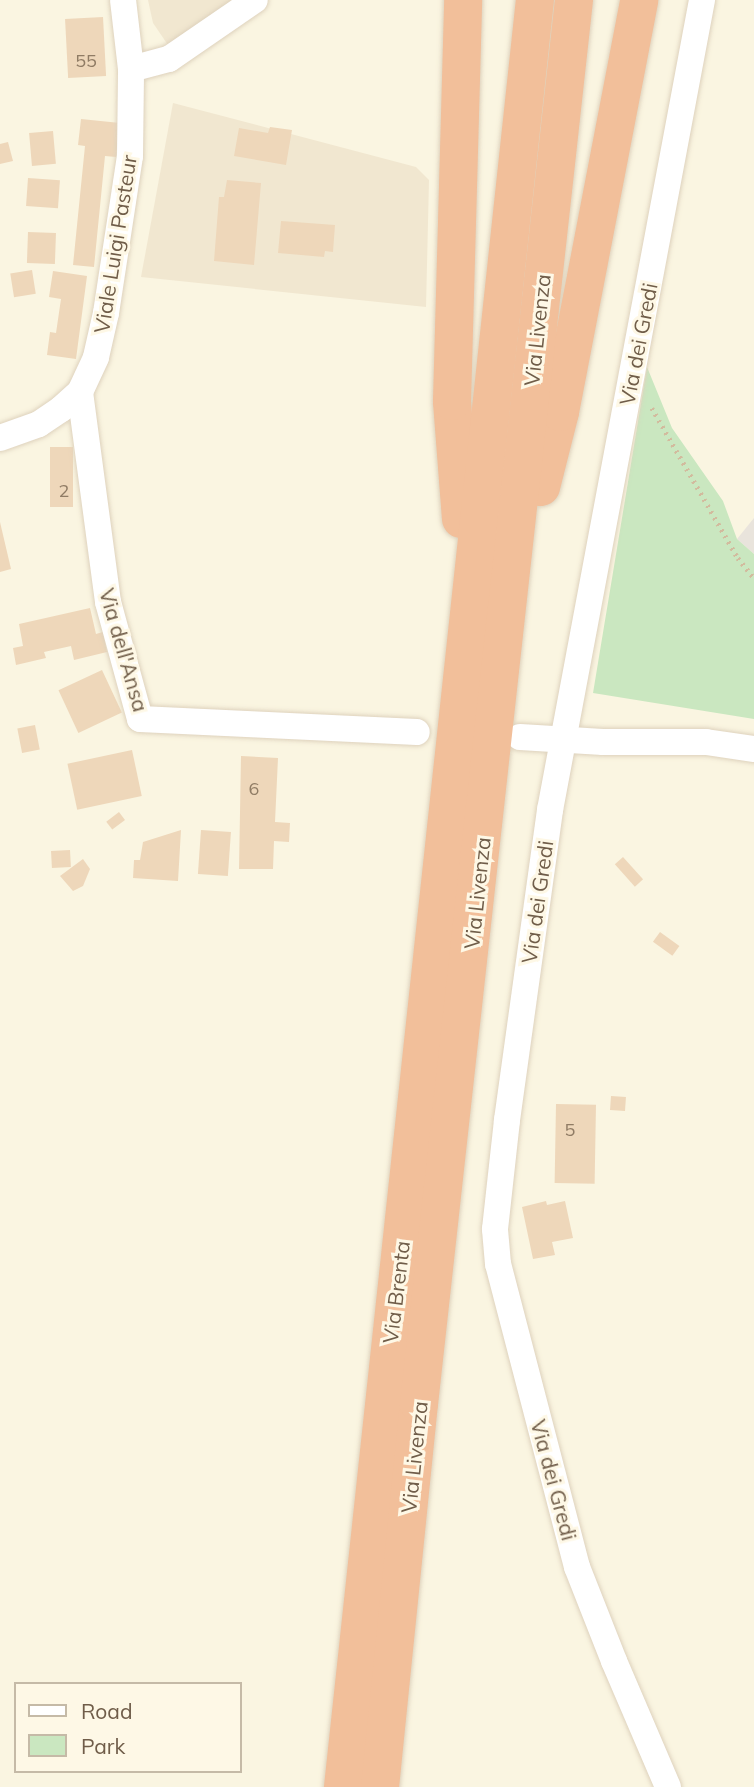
<!DOCTYPE html>
<style>
body{margin:0}
#map{position:relative;width:754px;height:1787px;overflow:hidden;background:#faf5e1;font-family:Mulish,sans-serif}
div>[style]{position:absolute}
[style*='--x']{left:calc(var(--x)*1px);top:calc(var(--y)*1px);width:calc(var(--w)*1px);rotate:calc(var(--a)*1deg)}
.residential>*{inset:0;background:#f1e7d0}
.industrial>*{inset:0;background:#e9e4dc}
.green>*{inset:0;background:#cae7c0}
.building>*{inset:0;background:#eed7ba;transform-origin:0 0}
.path>*{height:4.5px;margin-top:-2.25px;transform-origin:0;background:repeating-linear-gradient(90deg,#d2bb9e 0 2px,transparent 0 7px)}
.roads{filter:drop-shadow(0 0 2px #ded2bd) drop-shadow(0 0 2px #ded2bd)}
.minor>*{height:26px;margin:-13px;padding:0 13px;transform-origin:13px;border-radius:13px;background:#fff}
.highway>*{height:38px;margin:-19px;padding:0 19px;transform-origin:19px;border-radius:19px;background:#f2bf9a}
span{translate:-50% -50%;white-space:nowrap;text-align:center;line-height:1.15;-webkit-text-stroke:6px #fef8e6;paint-order:stroke}
.number-label{font-size:18px;color:#907c65}
.number-label span{-webkit-text-stroke-width:0}
.street-label{font-size:21px;color:#705d49}
.legend{position:absolute;left:14px;top:1682px;width:228px;height:91px;box-sizing:border-box;background:#fef8e6;border:2px solid #c5baa7;margin:0;padding:9px 12px;list-style:none;font-size:21px;color:#705d49}
.legend li{display:flex;align-items:center;gap:14px;height:35px}
.legend b{width:35px;border:2px solid #c5baa7}
</style>
<div id="map">
<div class="residential">
<i style="clip-path:polygon(148px 0,238px 0,168px 45px,153px 23px)"></i>
<i style="clip-path:polygon(173px 103px,416px 167px,429px 180px,426px 307px,141px 277px)"></i>
</div>
<div class="industrial">
<i style="clip-path:polygon(754px 518px,754px 554px,737px 539px)"></i>
</div>
<div class="green">
<i style="clip-path:polygon(647px 367px,672px 428px,723px 501px,737px 539px,754px 554px,754px 719px,593px 693px)"></i>
</div>
<div class="building">
<i style="left:103px;top:17px;width:59px;height:38px;rotate:87deg"></i>
<i style="clip-path:polygon(81px 119px,120px 123px,116px 157px,105px 156px,94px 267px,73px 265px,85px 146px,78px 145px)"></i>
<i style="clip-path:polygon(270px 127px,292px 130px,286px 165px,234px 156px,239px 128px,268px 133px)"></i>
<i style="left:53px;top:131px;width:33px;height:24px;rotate:85deg"></i>
<i style="clip-path:polygon(8px 142px,13px 161px,0 164px,0 144px)"></i>
<i style="left:28px;top:178px;width:32px;height:28px;rotate:4deg"></i>
<i style="clip-path:polygon(227px 180px,261px 183px,254px 265px,214px 261px,219px 197px,224px 197px)"></i>
<i style="clip-path:polygon(281px 221px,335px 225px,333px 252px,325px 251px,324px 257px,278px 253px)"></i>
<i style="left:28px;top:232px;width:28px;height:31px;rotate:2deg"></i>
<i style="left:32px;top:270px;width:24px;height:22px;rotate:81deg"></i>
<i style="clip-path:polygon(53px 271px,87px 276px,76px 359px,47px 355px,50px 332px,56px 333px,61px 299px,49px 297px)"></i>
<i style="left:50px;top:447px;width:23px;height:60px"></i>
<i style="clip-path:polygon(0 522px,11px 569px,0 572px)"></i>
<i style="clip-path:polygon(90px 608px,96px 634px,103px 632px,107px 652px,74px 660px,71px 646px,44px 652px,46px 658px,16px 665px,13px 648px,23px 646px,19px 624px)"></i>
<i style="left:102px;top:670px;width:47px;height:48px;rotate:65deg"></i>
<i style="left:35px;top:725px;width:25px;height:18px;rotate:79deg"></i>
<i style="left:132px;top:750px;width:47px;height:66px;rotate:78deg"></i>
<i style="clip-path:polygon(241px 756px,278px 758px,275px 822px,290px 823px,289px 842px,274px 841px,273px 869px,239px 869px)"></i>
<i style="left:119px;top:812px;width:10px;height:16px;rotate:53deg"></i>
<i style="clip-path:polygon(181px 830px,178px 881px,133px 878px,134px 860px,140px 860px,143px 842px)"></i>
<i style="left:201px;top:830px;width:30px;height:44px;rotate:4deg"></i>
<i style="left:70px;top:850px;width:17px;height:19px;rotate:87deg"></i>
<i style="left:623px;top:857px;width:30px;height:11px;rotate:48deg"></i>
<i style="clip-path:polygon(83px 859px,90px 869px,83px 886px,73px 891px,60px 876px)"></i>
<i style="left:660px;top:932px;width:24px;height:12px;rotate:36deg"></i>
<i style="left:611px;top:1096px;width:15px;height:14px;rotate:4deg"></i>
<i style="left:556px;top:1104px;width:40px;height:79px;rotate:1deg"></i>
<i style="clip-path:polygon(546px 1201px,547px 1205px,565px 1201px,573px 1238px,552px 1242px,555px 1255px,533px 1259px,522px 1207px)"></i>
</div>
<div class="path">
<i style="--x:652;--y:408;--w:173;--a:60.2"></i>
<i style="--x:738;--y:558;--w:26;--a:51"></i>
</div>
<div class="roads">
<div class="minor">
<i style="--x:131;--y:69;--w:39;--a:-15"></i>
<i style="--x:169;--y:59;--w:104;--a:-34.5"></i>
<i style="--x:80;--y:392;--w:212;--a:82.4"></i>
<i style="--x:108;--y:602;--w:121;--a:74.7"></i>
<i style="--x:140;--y:719;--w:277;--a:2.7"></i>
<i style="--x:0;--y:438;--w:41;--a:-19.7"></i>
<i style="--x:39;--y:424;--w:27;--a:-34"></i>
<i style="--x:61;--y:409;--w:25;--a:-42"></i>
<i style="--x:80;--y:392;--w:38;--a:-65"></i>
<i style="--x:96;--y:357;--w:45;--a:-77.2"></i>
<i style="--x:106;--y:313;--w:159;--a:-81.3"></i>
<i style="--x:130;--y:156;--w:87;--a:-89.3"></i>
<i style="--x:131;--y:69;--w:69;--a:-96.6"></i>
<i style="--x:520;--y:737;--w:83;--a:3.4"></i>
<i style="--x:603;--y:742;--w:103;--a:0"></i>
<i style="--x:706;--y:742;--w:49;--a:8.3"></i>
<i style="--x:668;--y:1787;--w:137;--a:-113.2"></i>
<i style="--x:614;--y:1661;--w:101;--a:-111.5"></i>
<i style="--x:577;--y:1567;--w:313;--a:-104.6"></i>
<i style="--x:498;--y:1264;--w:35;--a:-95"></i>
<i style="--x:495;--y:1229;--w:110;--a:-83.7"></i>
<i style="--x:507;--y:1120;--w:313;--a:-82.1"></i>
<i style="--x:550;--y:810;--w:824;--a:-79.37"></i>
</div>
<div class="highway">
<i style="--x:541;--y:487;--w:77;--a:-75.8"></i>
<i style="--x:560;--y:412;--w:420;--a:-79.1"></i>
<i style="--x:461;--y:519;--w:118;--a:-94.4"></i>
<i style="--x:452;--y:401;--w:401;--a:-88.4"></i>
<i style="--x:343;--y:1787;--w:1797;--a:-83.87"></i>
<i style="--x:380;--y:1787;--w:385;--a:-84.2"></i>
<i style="--x:419;--y:1404;--w:1413;--a:-83.7"></i>
</div>
</div>
<div class="number-label">
<span style="left:86px;top:61px">55</span>
<span style="left:64px;top:491px">2</span>
<span style="left:254px;top:789px">6</span>
<span style="left:570px;top:1130px">5</span>
</div>
<div class="street-label">
<span style="left:115px;top:244px;rotate:-81deg">Viale Luigi Pasteur</span>
<span style="left:537px;top:330px;rotate:-84deg">Via Livenza</span>
<span style="left:638px;top:344px;rotate:-79deg">Via dei Gredi</span>
<span style="left:124px;top:650px;rotate:74deg">Via dell'Ansa</span>
<span style="left:477px;top:893px;rotate:-84deg">Via Livenza</span>
<span style="left:537px;top:902px;rotate:-82deg">Via dei Gredi</span>
<span style="left:396px;top:1292px;rotate:-83deg">Via Brenta</span>
<span style="left:414px;top:1457px;rotate:-84deg">Via Livenza</span>
<span style="left:554px;top:1480px;rotate:75deg">Via dei Gredi</span>
</div>
<ul class="legend">
<li><b style="height:9px;background:#fff"></b>Road</li>
<li><b style="height:19px;background:#cae7c0"></b>Park</li>
</ul>
</div>
